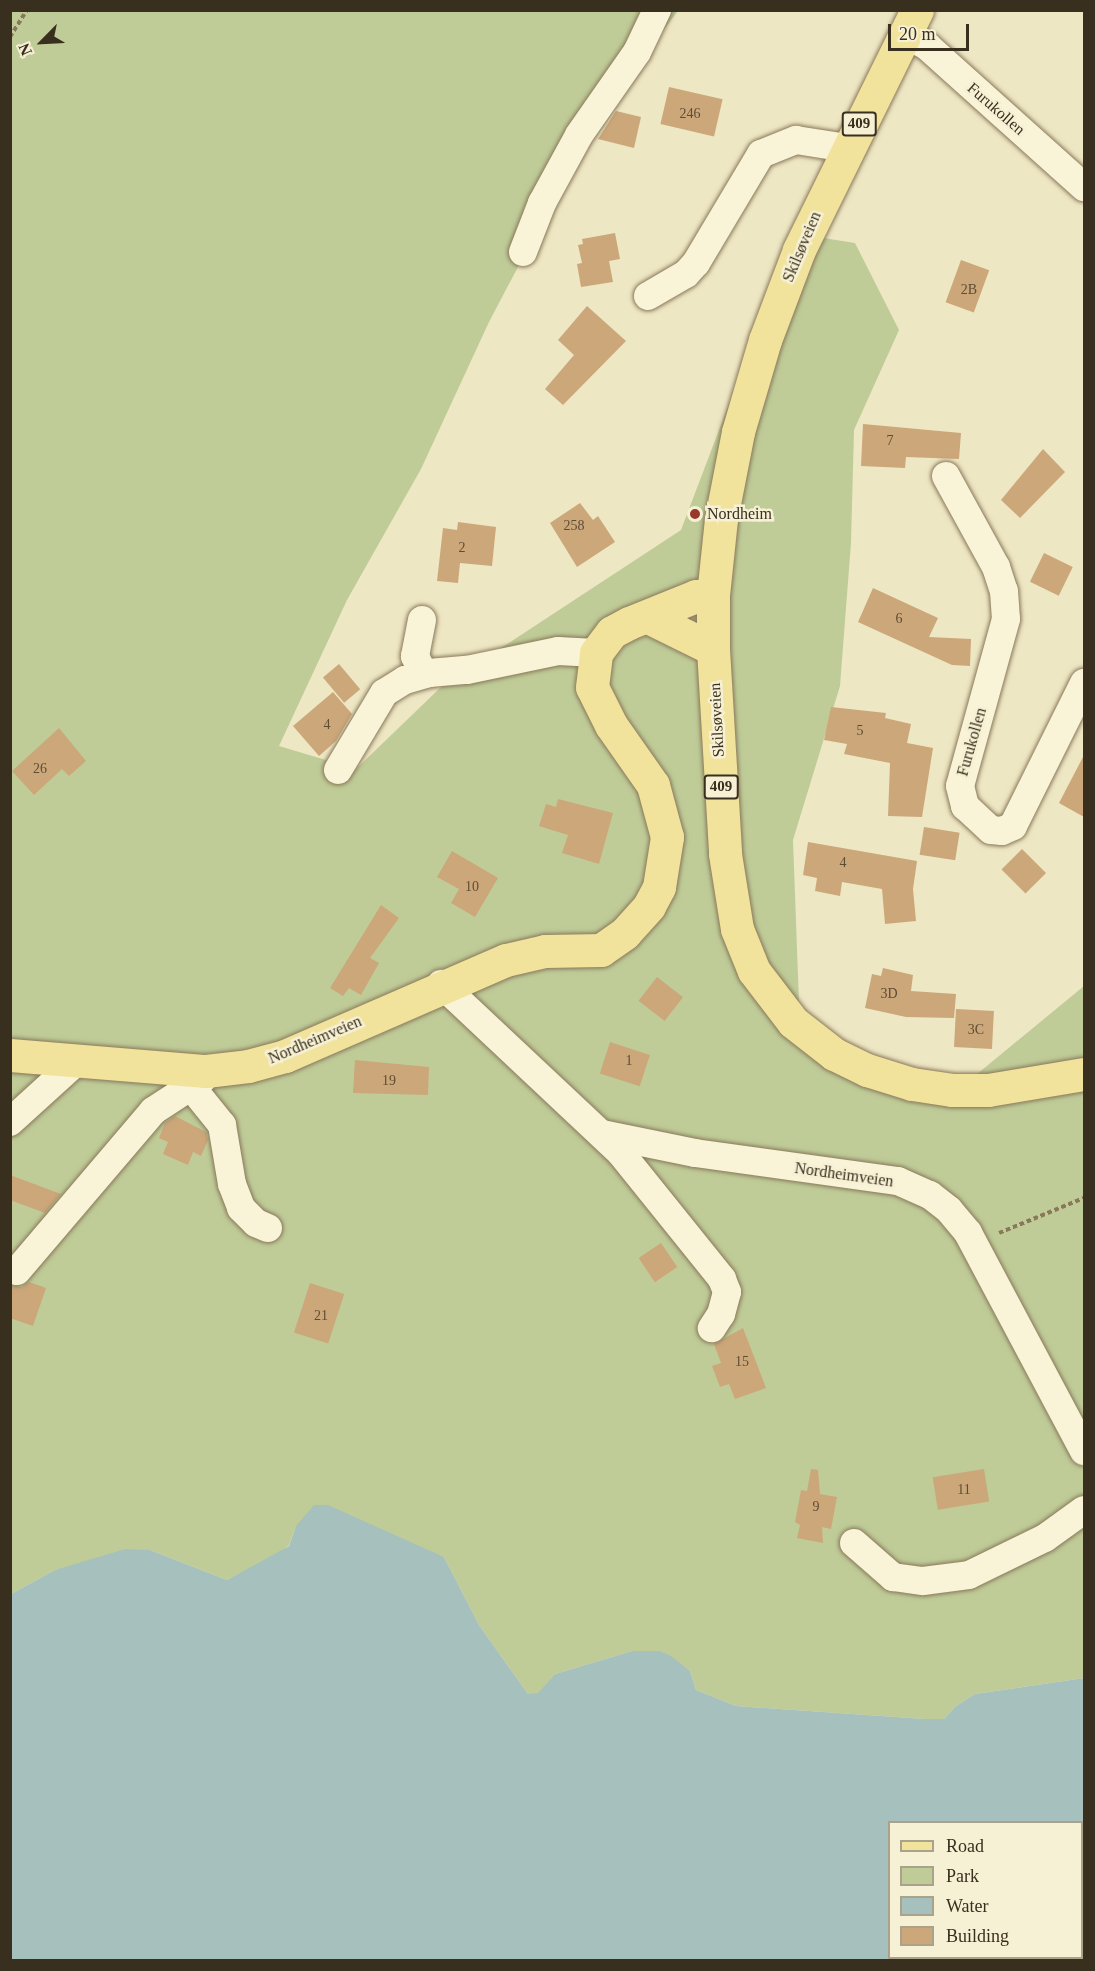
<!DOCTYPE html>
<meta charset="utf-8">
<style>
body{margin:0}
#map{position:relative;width:1095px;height:1971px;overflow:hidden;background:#eee7c4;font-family:"Times New Roman",serif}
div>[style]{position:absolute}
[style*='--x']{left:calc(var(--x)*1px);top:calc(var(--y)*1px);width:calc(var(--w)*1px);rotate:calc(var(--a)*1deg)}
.green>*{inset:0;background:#bfcc98}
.water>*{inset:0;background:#a6c1bd}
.building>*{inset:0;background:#cca77a;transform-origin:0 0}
.path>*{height:4px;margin-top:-2px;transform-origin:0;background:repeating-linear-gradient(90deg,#89795a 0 4.5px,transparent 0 7.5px)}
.roads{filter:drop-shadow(0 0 2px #89795a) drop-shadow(0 0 2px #89795a)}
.minor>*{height:28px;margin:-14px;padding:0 14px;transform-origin:14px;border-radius:14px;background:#f9f3d7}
.major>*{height:33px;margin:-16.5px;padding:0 16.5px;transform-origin:16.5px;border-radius:16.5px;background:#f1e29c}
.dots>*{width:16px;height:16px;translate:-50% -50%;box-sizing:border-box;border:3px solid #f6f0d4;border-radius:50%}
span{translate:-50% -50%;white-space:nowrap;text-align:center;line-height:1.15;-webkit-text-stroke:5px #f6f0d4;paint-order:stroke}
.number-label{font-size:14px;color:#5e4d35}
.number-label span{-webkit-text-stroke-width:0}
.shield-label span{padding:2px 4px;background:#f6f0d4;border:2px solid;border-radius:4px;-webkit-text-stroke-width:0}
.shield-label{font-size:15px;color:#392f1e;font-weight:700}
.street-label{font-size:16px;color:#392f1e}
.poi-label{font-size:16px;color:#392f1e}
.left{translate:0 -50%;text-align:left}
.frame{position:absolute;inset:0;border:12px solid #392f1e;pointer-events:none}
.legend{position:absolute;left:888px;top:1821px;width:195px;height:138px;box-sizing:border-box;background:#f6f0d4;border:2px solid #aaa38b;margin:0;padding:8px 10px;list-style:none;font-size:18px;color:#392f1e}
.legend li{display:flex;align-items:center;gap:12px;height:30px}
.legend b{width:30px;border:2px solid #aaa38b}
.north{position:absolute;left:12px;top:12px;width:60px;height:60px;-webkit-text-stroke:4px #f6f0d4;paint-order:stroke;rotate:246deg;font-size:16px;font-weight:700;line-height:24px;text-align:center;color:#392f1e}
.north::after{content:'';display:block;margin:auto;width:21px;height:27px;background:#392f1e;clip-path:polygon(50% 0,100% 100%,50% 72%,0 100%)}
.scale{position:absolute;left:888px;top:24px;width:81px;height:27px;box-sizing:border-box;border:3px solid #392f1e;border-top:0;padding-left:8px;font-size:18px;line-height:21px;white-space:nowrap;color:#392f1e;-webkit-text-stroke:4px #f6f0d4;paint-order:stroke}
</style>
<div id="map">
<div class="green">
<i style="clip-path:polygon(11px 11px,678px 11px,642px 58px,559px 189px,489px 322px,421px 469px,347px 600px,279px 746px,356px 769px,440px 688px,681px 530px,738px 380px,811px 236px,855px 243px,899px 330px,854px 430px,851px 543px,840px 686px,793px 840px,799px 1003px,862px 1073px,965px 1084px,1084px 986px,1084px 1678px,975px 1694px,956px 1706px,944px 1719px,925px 1719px,736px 1706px,696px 1690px,690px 1671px,660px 1651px,632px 1651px,555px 1674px,538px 1694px,528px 1694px,479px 1625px,444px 1557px,296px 1526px,289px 1545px,282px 1551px,227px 1580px,150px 1550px,55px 1570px,11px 1594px)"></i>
</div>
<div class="water">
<i style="clip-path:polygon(evenodd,314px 1505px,328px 1505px,444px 1557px,479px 1625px,528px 1694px,538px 1693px,555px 1674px,632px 1651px,660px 1651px,671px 1656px,690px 1671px,696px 1690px,736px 1706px,925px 1719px,944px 1719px,956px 1706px,975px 1694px,1084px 1678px,1084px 1960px,11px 1960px,11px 1594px,55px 1570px,125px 1549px,150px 1550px,227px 1580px,289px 1546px,296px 1526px,314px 1505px,890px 1822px,1082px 1822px,1082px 1958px,890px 1958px,890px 1822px)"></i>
</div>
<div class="building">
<i style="left:669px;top:87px;width:55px;height:38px;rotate:13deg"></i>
<i style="clip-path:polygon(616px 111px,641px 117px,634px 148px,598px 139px)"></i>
<i style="clip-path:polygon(615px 233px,620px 259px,609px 261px,613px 282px,581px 287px,577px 264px,582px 263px,578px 245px,583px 244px,582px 239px)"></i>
<i style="left:961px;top:260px;width:30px;height:45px;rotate:20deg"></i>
<i style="clip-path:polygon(587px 306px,626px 341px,563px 405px,545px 389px,574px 355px,558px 340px)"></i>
<i style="clip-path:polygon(863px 424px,961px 433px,959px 459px,906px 457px,905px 468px,861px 466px)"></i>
<i style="clip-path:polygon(1043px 449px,1065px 472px,1020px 518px,1001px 500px)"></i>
<i style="clip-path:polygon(580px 503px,593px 520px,598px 516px,615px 542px,577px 567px,550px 523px)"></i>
<i style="clip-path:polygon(458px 522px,496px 527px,492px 566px,460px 563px,458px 583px,437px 581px,443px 528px,457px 530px)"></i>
<i style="left:1044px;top:553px;width:32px;height:32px;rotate:26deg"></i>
<i style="clip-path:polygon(873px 588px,938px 618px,929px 637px,971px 639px,970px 666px,952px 665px,858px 622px)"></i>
<i style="left:339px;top:664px;width:33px;height:21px;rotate:50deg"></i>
<i style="clip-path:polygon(333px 692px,352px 714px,336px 741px,319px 756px,293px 726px)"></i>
<i style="clip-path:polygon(831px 707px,886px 713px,885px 718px,911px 724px,907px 743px,933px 748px,922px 817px,888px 816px,890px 763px,844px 754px,847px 744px,824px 740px)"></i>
<i style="clip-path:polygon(59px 728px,86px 761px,69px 776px,62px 769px,34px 795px,12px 771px)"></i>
<i style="clip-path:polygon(1084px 755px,1084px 817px,1059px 803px)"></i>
<i style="clip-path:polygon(558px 799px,613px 813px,599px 864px,562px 853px,568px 835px,539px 826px,546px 804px,556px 807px)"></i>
<i style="left:924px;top:827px;width:36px;height:28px;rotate:9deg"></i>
<i style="clip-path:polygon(808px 842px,917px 861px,913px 889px,916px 921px,885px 924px,882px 889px,842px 882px,840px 896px,815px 891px,817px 878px,803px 875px)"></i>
<i style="left:1022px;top:849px;width:34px;height:29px;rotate:45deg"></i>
<i style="clip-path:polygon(452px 851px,498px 878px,475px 917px,451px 903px,459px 889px,437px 877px)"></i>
<i style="clip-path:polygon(381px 905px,399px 918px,370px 958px,379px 963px,361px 995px,349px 988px,343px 996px,330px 988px)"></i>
<i style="clip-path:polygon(883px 968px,913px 975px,911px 991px,956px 994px,954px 1018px,906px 1017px,865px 1008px,872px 974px,881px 976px)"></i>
<i style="left:657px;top:977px;width:33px;height:30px;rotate:38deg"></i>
<i style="left:956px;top:1009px;width:38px;height:38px;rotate:3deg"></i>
<i style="left:610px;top:1042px;width:42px;height:33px;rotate:18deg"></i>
<i style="clip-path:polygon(355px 1060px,429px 1067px,428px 1095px,353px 1093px)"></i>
<i style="clip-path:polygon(175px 1116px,206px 1132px,208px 1140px,201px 1156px,193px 1152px,188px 1165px,163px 1154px,168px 1142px,159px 1138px,165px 1123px)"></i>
<i style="clip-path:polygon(10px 1175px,61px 1194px,45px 1213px,10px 1200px)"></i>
<i style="left:661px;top:1243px;width:29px;height:27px;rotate:56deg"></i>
<i style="clip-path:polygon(29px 1282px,46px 1288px,33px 1326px,10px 1318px,10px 1286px,22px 1287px)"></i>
<i style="left:310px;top:1283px;width:36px;height:52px;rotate:18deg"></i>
<i style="clip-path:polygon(743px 1328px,766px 1388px,735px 1399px,729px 1384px,720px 1387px,712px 1366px,721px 1363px,714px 1344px)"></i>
<i style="clip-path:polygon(811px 1469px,818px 1470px,820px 1494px,837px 1497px,831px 1529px,822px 1527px,823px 1543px,797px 1538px,800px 1525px,795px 1522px,801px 1490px,807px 1491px)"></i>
<i style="left:984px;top:1469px;width:33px;height:52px;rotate:81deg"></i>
</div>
<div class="path">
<i style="--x:10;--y:37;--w:32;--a:-58"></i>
<i style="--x:999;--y:1233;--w:92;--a:-22.4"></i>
</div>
<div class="roads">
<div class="minor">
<i style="--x:905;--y:34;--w:26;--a:29"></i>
<i style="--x:928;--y:47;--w:210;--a:41.9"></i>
<i style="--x:523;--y:252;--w:53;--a:-68.8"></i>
<i style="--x:542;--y:203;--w:77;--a:-61.4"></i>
<i style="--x:579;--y:135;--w:101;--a:-55.1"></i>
<i style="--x:637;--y:52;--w:47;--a:-64.5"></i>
<i style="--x:648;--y:296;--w:44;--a:-30.1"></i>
<i style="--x:686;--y:274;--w:15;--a:-48"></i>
<i style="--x:696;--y:263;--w:127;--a:-59.2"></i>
<i style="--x:761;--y:154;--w:38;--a:-22"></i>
<i style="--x:796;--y:140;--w:52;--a:8.9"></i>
<i style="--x:946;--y:476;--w:104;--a:61.2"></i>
<i style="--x:996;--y:567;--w:25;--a:72"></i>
<i style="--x:1004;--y:591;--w:28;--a:86"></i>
<i style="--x:1006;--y:619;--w:173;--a:105.4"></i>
<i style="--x:960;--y:786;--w:21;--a:76"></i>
<i style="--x:965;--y:806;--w:35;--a:43"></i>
<i style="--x:991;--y:830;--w:11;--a:5"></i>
<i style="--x:1002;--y:831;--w:12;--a:-24"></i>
<i style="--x:1013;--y:826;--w:160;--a:-63.6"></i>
<i style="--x:422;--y:620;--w:37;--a:101"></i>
<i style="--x:415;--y:656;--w:14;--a:65"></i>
<i style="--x:421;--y:669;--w:9;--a:27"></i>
<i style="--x:429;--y:673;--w:38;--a:-5"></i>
<i style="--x:467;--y:670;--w:93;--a:-11.8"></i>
<i style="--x:558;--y:651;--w:38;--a:3"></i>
<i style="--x:338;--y:770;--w:90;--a:-59.1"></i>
<i style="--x:384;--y:693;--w:25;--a:-32"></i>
<i style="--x:405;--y:680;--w:25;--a:-16"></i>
<i style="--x:441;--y:984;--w:245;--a:43.2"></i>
<i style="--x:620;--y:1152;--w:163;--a:51.2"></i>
<i style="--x:722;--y:1279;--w:14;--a:69"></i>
<i style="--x:727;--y:1292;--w:23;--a:105"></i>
<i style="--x:721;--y:1314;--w:17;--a:123"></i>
<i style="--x:189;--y:1084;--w:53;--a:51.2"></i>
<i style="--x:222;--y:1125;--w:60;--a:80.4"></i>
<i style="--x:232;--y:1184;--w:26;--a:69"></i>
<i style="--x:241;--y:1208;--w:21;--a:45"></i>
<i style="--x:256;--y:1223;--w:13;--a:23"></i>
<i style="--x:10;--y:1122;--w:89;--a:-42.3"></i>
<i style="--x:602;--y:1134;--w:95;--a:11.5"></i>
<i style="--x:695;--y:1153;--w:205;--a:7.9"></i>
<i style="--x:898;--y:1181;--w:35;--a:24"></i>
<i style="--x:930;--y:1195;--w:24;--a:38"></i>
<i style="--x:949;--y:1210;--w:30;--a:50"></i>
<i style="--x:968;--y:1233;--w:247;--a:62"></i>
<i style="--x:17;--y:1271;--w:210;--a:-49.6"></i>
<i style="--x:153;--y:1111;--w:59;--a:-33.1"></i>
<i style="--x:202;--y:1079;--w:9;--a:-63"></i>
<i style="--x:854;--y:1543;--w:52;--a:41.1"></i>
<i style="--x:893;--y:1577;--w:30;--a:8"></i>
<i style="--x:923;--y:1581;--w:46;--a:-7.4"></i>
<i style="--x:969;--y:1575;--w:85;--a:-26"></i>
<i style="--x:1045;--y:1538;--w:48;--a:-35.7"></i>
</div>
<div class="major">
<i style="--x:917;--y:10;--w:267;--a:116.2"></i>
<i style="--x:799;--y:250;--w:96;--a:110.7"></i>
<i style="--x:765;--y:340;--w:96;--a:106.4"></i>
<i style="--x:738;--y:432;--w:89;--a:101.1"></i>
<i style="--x:721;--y:519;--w:76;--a:96"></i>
<i style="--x:713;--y:595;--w:54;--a:90"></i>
<i style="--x:713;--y:649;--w:205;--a:86.6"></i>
<i style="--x:725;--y:854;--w:76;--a:80.9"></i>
<i style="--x:737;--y:929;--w:45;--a:68"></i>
<i style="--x:754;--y:971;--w:64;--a:52.6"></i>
<i style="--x:793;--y:1022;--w:52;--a:38"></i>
<i style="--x:834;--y:1054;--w:37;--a:26"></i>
<i style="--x:867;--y:1070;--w:47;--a:17.3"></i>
<i style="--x:912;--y:1084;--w:40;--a:8.5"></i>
<i style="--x:952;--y:1090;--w:36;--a:0"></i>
<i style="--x:988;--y:1090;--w:97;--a:-9.5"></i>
<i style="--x:648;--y:617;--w:72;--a:26.2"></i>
<i style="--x:10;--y:1055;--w:197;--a:4.7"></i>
<i style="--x:206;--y:1071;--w:42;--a:-6.8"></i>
<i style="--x:248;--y:1066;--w:38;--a:-15"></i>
<i style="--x:285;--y:1056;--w:241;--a:-23.5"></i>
<i style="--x:506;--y:960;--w:40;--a:-13"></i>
<i style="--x:545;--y:951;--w:56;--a:-1"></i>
<i style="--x:601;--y:950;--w:29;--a:-35"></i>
<i style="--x:625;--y:933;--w:36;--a:-48"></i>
<i style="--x:649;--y:906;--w:21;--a:-62"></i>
<i style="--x:659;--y:887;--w:51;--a:-80.9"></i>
<i style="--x:667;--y:837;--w:54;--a:-105.1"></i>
<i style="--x:653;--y:785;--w:73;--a:-125"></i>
<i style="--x:611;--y:725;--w:42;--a:-116.6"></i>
<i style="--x:592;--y:687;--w:34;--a:-83"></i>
<i style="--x:596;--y:653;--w:26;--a:-53"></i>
<i style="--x:612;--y:632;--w:19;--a:-28"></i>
<i style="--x:629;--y:623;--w:72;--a:-21.9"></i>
<i style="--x:696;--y:596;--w:17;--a:-3"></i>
</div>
</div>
<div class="dots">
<i style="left:695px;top:514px;background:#98382a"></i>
</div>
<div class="number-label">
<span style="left:690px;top:114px">246</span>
<span style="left:969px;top:290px">2B</span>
<span style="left:890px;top:441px">7</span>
<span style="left:574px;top:526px">258</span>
<span style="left:462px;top:548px">2</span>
<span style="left:899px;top:619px">6</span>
<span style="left:327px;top:725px">4</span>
<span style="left:860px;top:731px">5</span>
<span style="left:40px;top:769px">26</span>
<span style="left:843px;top:863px">4</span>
<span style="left:472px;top:887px">10</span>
<span style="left:889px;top:994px">3D</span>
<span style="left:976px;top:1030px">3C</span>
<span style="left:629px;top:1061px">1</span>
<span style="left:389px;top:1081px">19</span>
<span style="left:321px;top:1316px">21</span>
<span style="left:742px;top:1362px">15</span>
<span style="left:964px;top:1490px">11</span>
<span style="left:816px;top:1507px">9</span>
</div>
<div class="shield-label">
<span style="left:859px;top:124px">409</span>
<span style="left:721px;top:787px">409</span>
</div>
<div class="street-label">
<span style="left:996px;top:109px;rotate:41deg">Furukollen</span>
<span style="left:802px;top:247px;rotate:-67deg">Skilsøveien</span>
<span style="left:717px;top:720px;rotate:-93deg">Skilsøveien</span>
<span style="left:972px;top:742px;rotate:-74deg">Furukollen</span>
<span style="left:315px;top:1040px;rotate:-23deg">Nordheimveien</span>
<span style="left:844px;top:1175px;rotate:8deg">Nordheimveien</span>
</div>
<div class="poi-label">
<span class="left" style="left:707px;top:514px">Nordheim</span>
</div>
<div class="frame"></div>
<ul class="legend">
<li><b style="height:8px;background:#f1e29c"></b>Road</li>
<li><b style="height:16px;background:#bfcc98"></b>Park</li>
<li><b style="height:16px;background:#a6c1bd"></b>Water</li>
<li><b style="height:16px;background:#cca77a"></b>Building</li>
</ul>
<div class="north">N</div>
<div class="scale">20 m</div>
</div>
